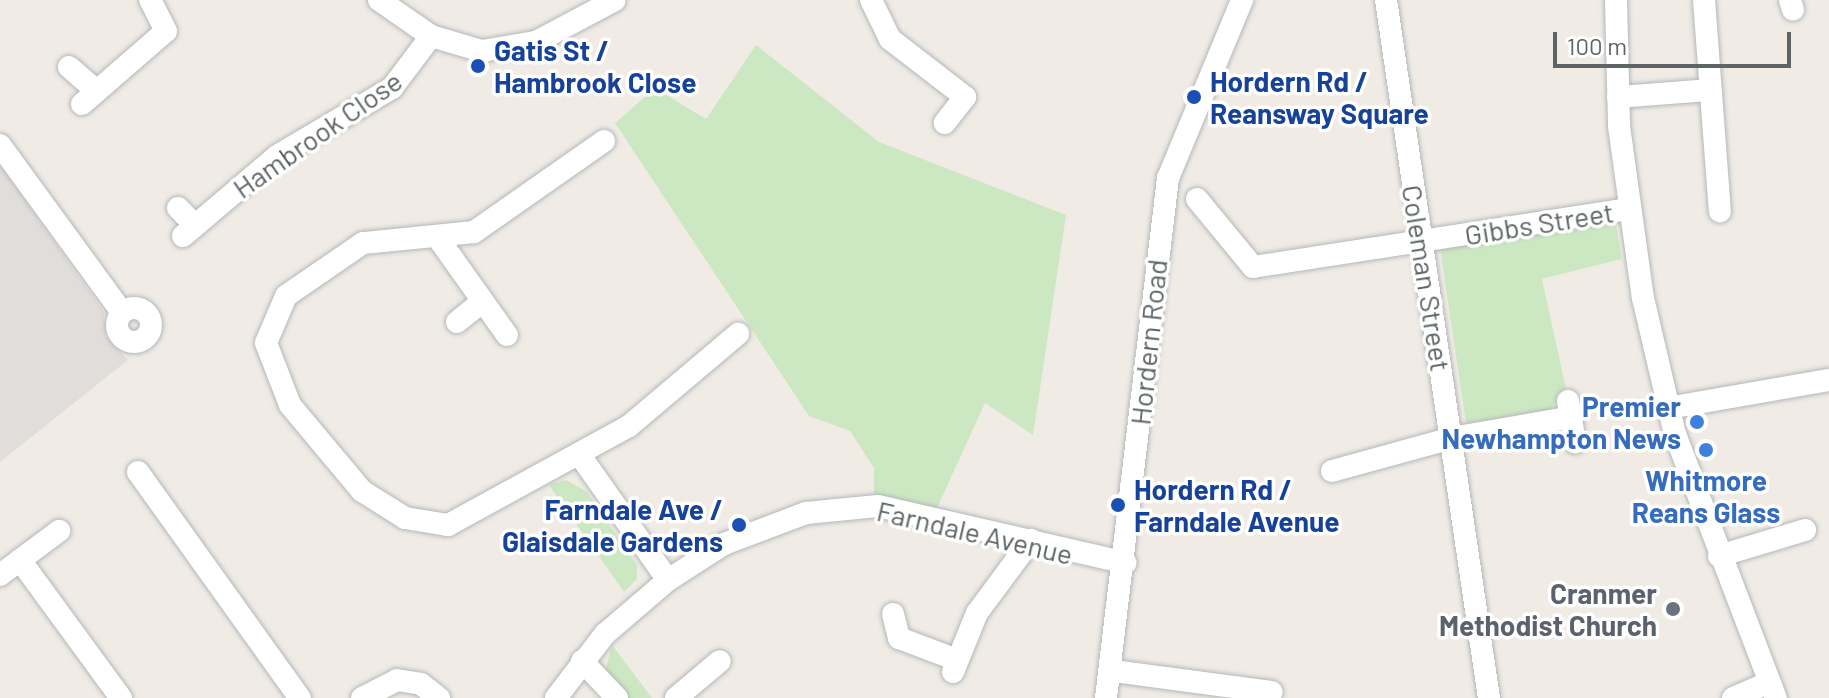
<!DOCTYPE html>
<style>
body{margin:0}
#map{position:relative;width:1829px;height:698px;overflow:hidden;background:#f0ebe5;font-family:Barlow,sans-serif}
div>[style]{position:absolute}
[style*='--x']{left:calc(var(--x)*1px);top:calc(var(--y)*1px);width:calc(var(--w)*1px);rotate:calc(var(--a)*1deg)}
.industrial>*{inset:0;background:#e1ddda}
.green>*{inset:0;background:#cce8c2}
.roads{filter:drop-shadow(0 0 2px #b3b8ba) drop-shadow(0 0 2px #b3b8ba)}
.minor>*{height:22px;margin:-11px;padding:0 11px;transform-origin:11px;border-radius:11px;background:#fff}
.minor>.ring{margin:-11px;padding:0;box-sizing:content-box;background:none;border:22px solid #fff;border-radius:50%}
.dots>*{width:22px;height:22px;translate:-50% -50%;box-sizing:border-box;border:4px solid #fff;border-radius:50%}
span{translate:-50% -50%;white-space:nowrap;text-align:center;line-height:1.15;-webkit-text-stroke:7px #fff;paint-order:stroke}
.transit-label{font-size:28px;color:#164399;font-weight:700}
.left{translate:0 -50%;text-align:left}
.right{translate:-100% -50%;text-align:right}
.street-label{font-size:28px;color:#5d6466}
.shop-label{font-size:28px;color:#366cbe;font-weight:700}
.worship-label{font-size:28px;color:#5b616d;font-weight:700}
.scale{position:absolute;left:1553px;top:32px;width:238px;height:36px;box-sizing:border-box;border:4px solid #5d6466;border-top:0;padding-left:10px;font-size:24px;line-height:28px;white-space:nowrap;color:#5d6466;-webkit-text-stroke:6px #fff;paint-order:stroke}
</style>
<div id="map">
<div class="industrial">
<i style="clip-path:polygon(0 166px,104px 312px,106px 337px,128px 360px,0 462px)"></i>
</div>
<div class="green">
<i style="clip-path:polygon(756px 45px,879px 142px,1066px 215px,1033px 435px,985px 403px,936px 510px,874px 495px,874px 468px,850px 431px,809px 416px,615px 123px,655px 88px,706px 119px)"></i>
<i style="clip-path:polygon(1616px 225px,1622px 259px,1542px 279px,1566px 389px,1548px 412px,1466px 423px,1440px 248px)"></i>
<i style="clip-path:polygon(566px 480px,587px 492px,637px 565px,637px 579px,624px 592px,549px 485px)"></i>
<i style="clip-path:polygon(612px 645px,652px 698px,624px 698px,604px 676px)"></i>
</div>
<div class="roads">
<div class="minor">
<i style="--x:379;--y:0;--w:63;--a:34.7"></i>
<i style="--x:431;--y:36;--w:53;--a:16.4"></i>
<i style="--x:482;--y:51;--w:55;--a:-9.5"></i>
<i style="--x:536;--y:42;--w:89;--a:-28"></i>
<i style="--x:871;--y:0;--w:43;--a:64"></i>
<i style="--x:890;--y:39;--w:95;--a:37.7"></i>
<i style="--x:965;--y:97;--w:33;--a:128"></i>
<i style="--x:1386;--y:0;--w:706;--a:81.61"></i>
<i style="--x:1616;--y:0;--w:126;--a:88.6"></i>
<i style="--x:1619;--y:126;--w:174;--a:82.1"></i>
<i style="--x:1643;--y:298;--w:140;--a:76.8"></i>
<i style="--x:1675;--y:434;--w:283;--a:69.1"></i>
<i style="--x:1704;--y:0;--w:212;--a:85.7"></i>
<i style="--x:1790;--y:0;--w:10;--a:73"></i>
<i style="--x:69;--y:67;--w:33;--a:41"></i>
<i style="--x:1618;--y:97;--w:92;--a:-4.4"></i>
<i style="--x:82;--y:104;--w:111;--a:-41"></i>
<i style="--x:166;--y:31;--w:35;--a:-117"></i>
<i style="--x:604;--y:141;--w:159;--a:145"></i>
<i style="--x:474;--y:232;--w:112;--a:174.3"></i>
<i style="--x:363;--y:243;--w:93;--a:145.5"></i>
<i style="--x:286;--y:296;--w:51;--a:113.1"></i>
<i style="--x:266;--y:343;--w:66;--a:68.8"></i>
<i style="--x:290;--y:405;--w:112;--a:50.1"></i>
<i style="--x:362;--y:491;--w:51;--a:32.1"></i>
<i style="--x:405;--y:518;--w:44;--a:9.2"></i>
<i style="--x:448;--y:525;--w:206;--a:-28.7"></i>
<i style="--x:629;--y:426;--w:143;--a:-40.2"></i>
<i style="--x:0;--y:145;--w:207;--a:53.9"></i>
<i style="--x:1197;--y:199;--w:88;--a:50.5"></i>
<i style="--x:1253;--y:267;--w:379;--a:-8.8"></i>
<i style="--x:178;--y:208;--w:24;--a:45"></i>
<i style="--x:183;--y:236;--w:123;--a:-40.4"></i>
<i style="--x:277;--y:156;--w:134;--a:-30.6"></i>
<i style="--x:392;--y:88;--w:65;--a:-53.1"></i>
<i style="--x:438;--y:238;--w:119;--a:54.6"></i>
<i class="ring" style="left:117px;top:308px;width:12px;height:12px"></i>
<i style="--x:457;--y:322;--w:32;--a:-39"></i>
<i style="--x:1568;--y:401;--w:42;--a:80.3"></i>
<i style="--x:1668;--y:408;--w:163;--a:-9.9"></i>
<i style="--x:579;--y:454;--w:154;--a:54.8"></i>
<i style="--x:1332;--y:471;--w:124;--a:-15.4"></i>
<i style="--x:1452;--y:438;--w:122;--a:-9.9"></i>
<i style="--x:138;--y:472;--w:278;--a:54.4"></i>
<i style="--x:1719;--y:556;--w:90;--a:-16.8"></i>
<i style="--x:20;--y:560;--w:171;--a:53.8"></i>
<i style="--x:0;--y:575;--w:74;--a:-36.7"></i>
<i style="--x:893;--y:614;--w:25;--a:76"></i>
<i style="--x:899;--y:638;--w:62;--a:20.8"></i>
<i style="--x:582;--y:661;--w:51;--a:46.6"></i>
<i style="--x:1114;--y:671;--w:159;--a:7.6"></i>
<i style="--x:953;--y:672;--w:64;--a:-67.9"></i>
<i style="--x:977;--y:613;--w:91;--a:-53.5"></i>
<i style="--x:362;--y:698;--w:39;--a:-27"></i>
<i style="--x:397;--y:680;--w:24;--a:9"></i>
<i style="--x:421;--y:684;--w:23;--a:38"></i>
<i style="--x:556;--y:698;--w:81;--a:-52.6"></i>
<i style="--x:605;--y:634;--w:83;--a:-40.6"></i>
<i style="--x:668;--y:580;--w:67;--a:-32.7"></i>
<i style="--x:724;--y:544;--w:88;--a:-20.7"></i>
<i style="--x:806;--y:513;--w:72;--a:-5.6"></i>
<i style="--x:878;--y:506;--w:254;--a:12.9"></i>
<i style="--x:676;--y:698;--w:57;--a:-40.1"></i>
<i style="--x:1106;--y:698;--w:524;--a:-83.2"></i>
<i style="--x:1168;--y:178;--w:193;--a:-67.4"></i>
<i style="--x:1733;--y:698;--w:40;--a:-23.4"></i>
</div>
</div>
<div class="dots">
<i style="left:478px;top:66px;background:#1a4fb4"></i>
<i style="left:1194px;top:97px;background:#1a4fb4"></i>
<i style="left:1697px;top:422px;background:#3f7fe0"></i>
<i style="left:1706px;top:450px;background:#3f7fe0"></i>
<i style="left:1118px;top:505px;background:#1a4fb4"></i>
<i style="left:739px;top:525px;background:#1a4fb4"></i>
<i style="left:1673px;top:609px;background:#6b7280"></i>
</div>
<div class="transit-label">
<span class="left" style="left:494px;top:66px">Gatis St /<br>Hambrook Close</span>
<span class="left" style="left:1210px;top:97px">Hordern Rd /<br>Reansway Square</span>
<span class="left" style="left:1134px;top:505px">Hordern Rd /<br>Farndale Avenue</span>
<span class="right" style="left:723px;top:525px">Farndale Ave /<br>Glaisdale Gardens</span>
</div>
<div class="street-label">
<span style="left:317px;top:134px;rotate:-35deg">Hambrook Close</span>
<span style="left:1539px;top:223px;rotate:-9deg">Gibbs Street</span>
<span style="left:1427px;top:278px;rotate:81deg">Coleman Street</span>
<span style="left:1148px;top:342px;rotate:-84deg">Hordern Road</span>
<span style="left:975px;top:532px;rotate:13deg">Farndale Avenue</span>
</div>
<div class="shop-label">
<span class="right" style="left:1681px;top:422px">Premier<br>Newhampton News</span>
<span style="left:1706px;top:496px">Whitmore<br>Reans Glass</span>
</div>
<div class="worship-label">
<span class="right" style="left:1657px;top:609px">Cranmer<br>Methodist Church</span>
</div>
<div class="scale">100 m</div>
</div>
